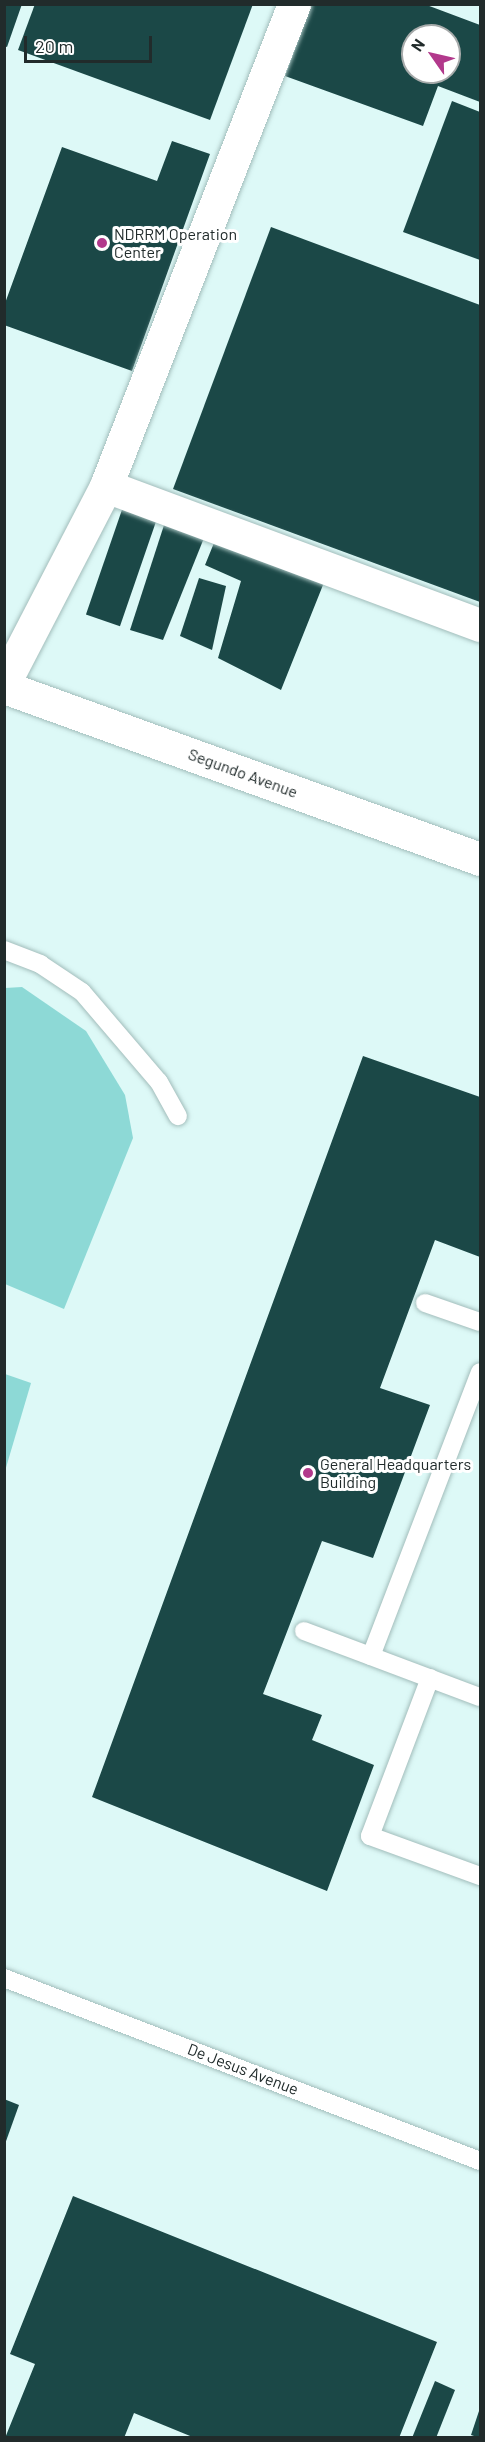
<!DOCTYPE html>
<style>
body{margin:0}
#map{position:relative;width:485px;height:2442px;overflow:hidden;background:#ddf9f7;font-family:Barlow,sans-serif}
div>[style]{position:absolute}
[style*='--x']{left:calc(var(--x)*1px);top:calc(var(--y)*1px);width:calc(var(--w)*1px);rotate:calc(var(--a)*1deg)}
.green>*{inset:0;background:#8dd9d6}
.building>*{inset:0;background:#1b4847;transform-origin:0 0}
.roads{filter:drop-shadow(0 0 2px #a2bdbb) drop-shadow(0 0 2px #a2bdbb)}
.service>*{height:18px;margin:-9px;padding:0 9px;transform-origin:9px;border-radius:9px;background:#fff}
.minor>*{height:33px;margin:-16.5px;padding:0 16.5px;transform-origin:16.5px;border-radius:16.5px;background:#fff}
.dots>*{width:16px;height:16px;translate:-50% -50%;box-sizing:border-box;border:3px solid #fff;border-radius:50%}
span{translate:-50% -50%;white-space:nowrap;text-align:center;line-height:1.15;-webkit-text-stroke:6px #fff;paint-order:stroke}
.poi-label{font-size:16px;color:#212b2b}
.left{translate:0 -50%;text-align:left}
.street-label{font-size:16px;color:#212b2b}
.frame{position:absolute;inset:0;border:6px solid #212b2b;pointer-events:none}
.north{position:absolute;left:401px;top:24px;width:60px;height:60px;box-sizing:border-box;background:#fff;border:2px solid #a6aaaa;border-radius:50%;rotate:304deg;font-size:16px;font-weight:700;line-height:24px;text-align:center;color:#212b2b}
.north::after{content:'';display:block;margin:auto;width:21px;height:27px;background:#b2398c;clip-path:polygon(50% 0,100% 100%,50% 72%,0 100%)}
.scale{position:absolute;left:24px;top:36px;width:128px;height:27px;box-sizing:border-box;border:3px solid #212b2b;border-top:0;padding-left:8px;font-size:18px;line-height:21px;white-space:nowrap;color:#212b2b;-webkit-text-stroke:4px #fff;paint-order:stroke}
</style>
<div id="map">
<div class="green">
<i style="clip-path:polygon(22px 987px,86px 1031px,125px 1095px,133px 1138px,64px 1309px,5px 1284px,5px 988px)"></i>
<i style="clip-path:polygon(5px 1374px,31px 1383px,5px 1471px,4px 1374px)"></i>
</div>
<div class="building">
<i style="clip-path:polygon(4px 4px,22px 4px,7px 47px,4px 46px)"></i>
<i style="clip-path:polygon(35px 4px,253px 4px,210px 120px,18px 50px)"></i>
<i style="clip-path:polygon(evenodd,312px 4px,424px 4px,480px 25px,480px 102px,438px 86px,423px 126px,285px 76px,312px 4px,413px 36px,449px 36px,449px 72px,413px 72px,413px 36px)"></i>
<i style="clip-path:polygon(452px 101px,480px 112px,480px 260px,403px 232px)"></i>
<i style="clip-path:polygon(172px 141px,210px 154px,132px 371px,4px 325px,4px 306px,62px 147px,157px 181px)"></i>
<i style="clip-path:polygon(271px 227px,480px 305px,480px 602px,173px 489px)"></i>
<i style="left:125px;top:501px;width:36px;height:120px;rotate:19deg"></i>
<i style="clip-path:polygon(165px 522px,206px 533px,163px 640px,130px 630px)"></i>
<i style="clip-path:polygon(216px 538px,325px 580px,281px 690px,218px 658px,241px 581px,205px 565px)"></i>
<i style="clip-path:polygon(199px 578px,226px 586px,212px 650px,180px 636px)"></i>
<i style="clip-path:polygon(363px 1056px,480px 1097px,480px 1257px,435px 1240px,380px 1388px,430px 1405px,373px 1558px,322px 1541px,263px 1694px,322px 1715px,312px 1740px,374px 1765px,327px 1891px,92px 1797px)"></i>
<i style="clip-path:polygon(4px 2099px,19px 2105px,5px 2144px,4px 2144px)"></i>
<i style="clip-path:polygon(73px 2196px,437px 2342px,399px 2438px,195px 2438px,134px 2413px,124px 2438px,5px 2438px,35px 2364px,10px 2354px)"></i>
<i style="clip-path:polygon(435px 2381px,455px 2390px,436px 2438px,412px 2438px)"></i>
<i style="clip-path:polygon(480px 2408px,480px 2438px,471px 2435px)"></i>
</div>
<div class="roads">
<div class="service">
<i style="--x:4;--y:950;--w:39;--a:21"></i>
<i style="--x:40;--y:964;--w:50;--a:33.7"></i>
<i style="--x:82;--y:992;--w:118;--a:49.5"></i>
<i style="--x:159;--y:1082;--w:39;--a:61"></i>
<i style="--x:425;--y:1303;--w:58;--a:19.1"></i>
<i style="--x:304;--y:1631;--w:188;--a:20.6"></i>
<i style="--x:371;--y:1656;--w:304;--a:-69"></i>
<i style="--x:430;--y:1678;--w:169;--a:110.8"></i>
<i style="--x:370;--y:1836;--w:117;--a:20"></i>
<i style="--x:4;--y:1978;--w:510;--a:21.03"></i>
</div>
<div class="minor">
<i style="--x:106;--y:486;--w:399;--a:20.4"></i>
<i style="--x:4;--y:683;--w:222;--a:-62.6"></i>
<i style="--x:106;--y:486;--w:517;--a:-68.69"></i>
<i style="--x:4;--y:687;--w:506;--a:19.87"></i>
</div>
</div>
<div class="dots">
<i style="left:102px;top:243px;background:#b2398c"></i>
<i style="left:308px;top:1473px;background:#b2398c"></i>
</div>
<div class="poi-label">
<span class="left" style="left:114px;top:243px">NDRRM Operation<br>Center</span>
<span class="left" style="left:320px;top:1473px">General Headquarters<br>Building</span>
</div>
<div class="street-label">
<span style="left:243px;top:773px;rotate:20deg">Segundo Avenue</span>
<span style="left:243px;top:2069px;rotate:21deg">De Jesus Avenue</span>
</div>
<div class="frame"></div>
<div class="north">N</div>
<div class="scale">20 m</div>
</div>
